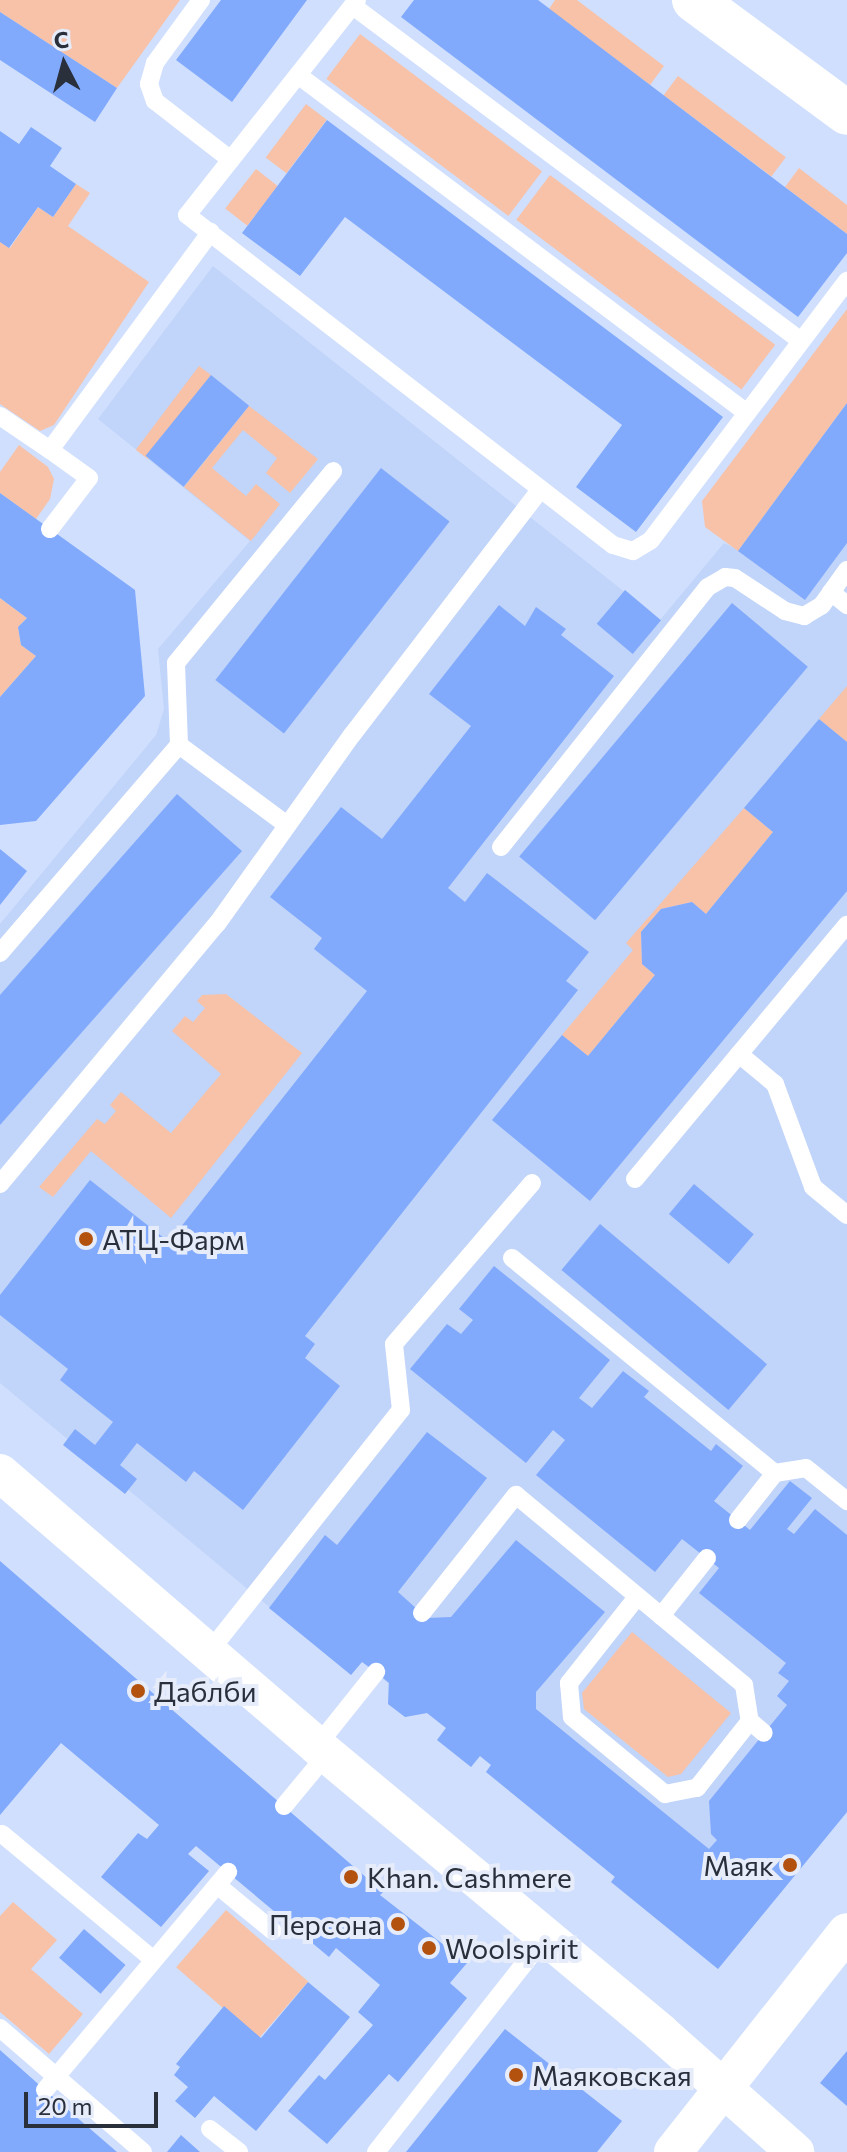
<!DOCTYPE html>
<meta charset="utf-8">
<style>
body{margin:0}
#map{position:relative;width:847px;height:2152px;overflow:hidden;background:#d0dffe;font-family:Commissioner,sans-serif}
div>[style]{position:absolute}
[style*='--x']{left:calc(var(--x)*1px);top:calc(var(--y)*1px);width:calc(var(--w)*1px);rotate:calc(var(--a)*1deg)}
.built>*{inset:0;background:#c1d4f9}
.green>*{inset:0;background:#f7c2a8;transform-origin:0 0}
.building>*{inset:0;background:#81aafd;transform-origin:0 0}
.lane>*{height:18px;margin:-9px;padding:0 9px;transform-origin:9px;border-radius:9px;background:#fff}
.street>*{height:38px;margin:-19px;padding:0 19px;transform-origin:19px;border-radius:19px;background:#fff}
.secondary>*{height:44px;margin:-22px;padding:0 22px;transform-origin:22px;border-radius:22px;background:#fff}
.dots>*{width:22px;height:22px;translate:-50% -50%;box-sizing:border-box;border:4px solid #e6ecf9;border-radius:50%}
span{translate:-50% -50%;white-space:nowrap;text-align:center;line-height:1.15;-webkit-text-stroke:8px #e6ecf9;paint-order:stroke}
.poi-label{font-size:28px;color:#292f3b}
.left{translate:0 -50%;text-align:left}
.right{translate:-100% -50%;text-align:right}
.north{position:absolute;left:24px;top:24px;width:80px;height:80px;-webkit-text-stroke:6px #e6ecf9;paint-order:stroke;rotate:354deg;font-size:22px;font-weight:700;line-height:32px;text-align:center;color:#292f3b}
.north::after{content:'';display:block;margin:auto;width:28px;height:36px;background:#292f3b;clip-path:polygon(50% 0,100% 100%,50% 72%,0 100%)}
.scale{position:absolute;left:24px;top:2092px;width:134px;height:36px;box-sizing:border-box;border:4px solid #292f3b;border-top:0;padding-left:10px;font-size:24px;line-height:28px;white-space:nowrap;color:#292f3b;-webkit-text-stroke:6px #e6ecf9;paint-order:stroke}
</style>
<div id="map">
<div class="built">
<i style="clip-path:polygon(213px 266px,660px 620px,724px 543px,738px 550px,847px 403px,847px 1812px,718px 1969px,611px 1882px,614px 1876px,486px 1772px,491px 1765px,480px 1756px,471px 1767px,437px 1740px,446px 1728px,427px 1713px,405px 1717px,388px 1704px,388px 1683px,362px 1662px,351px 1675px,0 1383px,0 924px,156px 735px,164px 709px,158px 649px,250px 541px,98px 419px)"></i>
</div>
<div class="green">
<i style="clip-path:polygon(0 0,180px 0,117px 88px,0 12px)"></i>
<i style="clip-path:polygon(555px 0,577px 0,664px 66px,650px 85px,549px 9px)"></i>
<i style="left:360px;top:34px;width:228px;height:56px;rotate:37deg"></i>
<i style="left:678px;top:76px;width:135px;height:24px;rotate:37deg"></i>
<i style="left:306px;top:104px;width:26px;height:67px;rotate:37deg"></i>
<i style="clip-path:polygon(799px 168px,847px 205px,847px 234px,785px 187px)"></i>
<i style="left:256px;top:169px;width:28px;height:50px;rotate:38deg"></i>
<i style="left:550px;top:175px;width:282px;height:56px;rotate:37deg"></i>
<i style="clip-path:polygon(76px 184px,90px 193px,68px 226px,149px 282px,54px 425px,40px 431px,0 404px,0 242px,10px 248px,38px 207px,53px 217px)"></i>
<i style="clip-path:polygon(847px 309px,847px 403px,738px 551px,705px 527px,702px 501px)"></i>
<i style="left:199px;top:366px;width:15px;height:105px;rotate:37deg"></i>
<i style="clip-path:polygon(249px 406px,318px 459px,290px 493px,266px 473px,277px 458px,243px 430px,212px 468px,246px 496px,256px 484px,280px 504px,251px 541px,184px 487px)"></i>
<i style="clip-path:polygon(19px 445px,48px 467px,54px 479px,50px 499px,36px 519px,0 493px,0 472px)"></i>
<i style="clip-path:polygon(0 598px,27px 618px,18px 627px,21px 645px,36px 656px,0 697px)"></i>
<i style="clip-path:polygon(847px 686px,847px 742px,819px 719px)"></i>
<i style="clip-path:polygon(744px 808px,773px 832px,706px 914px,692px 902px,661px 909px,641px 932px,642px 964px,655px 975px,588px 1056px,562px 1035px,633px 950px,626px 943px)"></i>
<i style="clip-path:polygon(226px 994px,302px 1053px,171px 1218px,91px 1151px,53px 1197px,39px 1187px,97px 1119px,105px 1124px,116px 1111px,110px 1105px,121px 1092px,171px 1133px,221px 1074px,172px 1031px,185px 1016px,193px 1022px,205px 1008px,197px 1001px,202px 995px)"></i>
<i style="clip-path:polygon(632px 1632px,731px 1713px,681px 1774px,668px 1777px,584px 1709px,582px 1693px)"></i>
<i style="clip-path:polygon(13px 1902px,57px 1940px,31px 1969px,83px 2014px,49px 2054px,0 2012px,0 1916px)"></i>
<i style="left:226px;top:1910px;width:109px;height:76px;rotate:41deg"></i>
</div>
<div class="building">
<i style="clip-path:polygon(221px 0,307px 0,232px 102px,176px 60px)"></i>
<i style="clip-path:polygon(414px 0,538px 0,847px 234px,847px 253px,798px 317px,401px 17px)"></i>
<i style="clip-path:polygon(0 12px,117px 88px,95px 122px,0 60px)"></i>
<i style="clip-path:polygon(327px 120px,723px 417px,636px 532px,576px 487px,622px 425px,345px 217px,300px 276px,242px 233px)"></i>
<i style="clip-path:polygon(31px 127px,62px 148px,50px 166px,76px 184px,53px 217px,38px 207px,9px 248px,0 242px,0 131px,19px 144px)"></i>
<i style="left:211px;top:375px;width:49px;height:104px;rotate:39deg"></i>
<i style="clip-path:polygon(847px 403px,847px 543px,805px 600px,738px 551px)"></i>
<i style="left:381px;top:468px;width:87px;height:269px;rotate:38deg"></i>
<i style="clip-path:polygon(0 493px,135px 590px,145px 696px,36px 821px,0 825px,0 697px,36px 656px,21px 645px,18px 627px,27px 618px,0 598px)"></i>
<i style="left:625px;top:590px;width:47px;height:44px;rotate:40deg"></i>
<i style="left:732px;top:603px;width:99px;height:331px;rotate:40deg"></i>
<i style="clip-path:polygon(499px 605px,525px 626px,536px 607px,566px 629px,561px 635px,614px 676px,448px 888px,465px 902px,487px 873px,589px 952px,566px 981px,578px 990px,305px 1336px,315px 1344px,305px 1358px,340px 1386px,243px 1510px,194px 1471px,186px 1482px,137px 1443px,120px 1465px,137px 1479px,125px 1494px,63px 1445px,75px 1429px,95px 1445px,113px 1422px,60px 1380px,68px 1369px,0 1315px,0 1295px,90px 1180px,169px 1242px,367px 991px,314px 949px,322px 938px,270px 897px,341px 807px,382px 839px,471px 726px,429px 694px)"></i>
<i style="clip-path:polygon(819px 719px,847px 742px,847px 891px,590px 1201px,492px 1120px,562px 1035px,588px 1056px,655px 975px,642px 964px,641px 932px,661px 909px,692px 902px,706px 914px,773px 832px,744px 808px)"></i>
<i style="clip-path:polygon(177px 794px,242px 851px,0 1125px,0 995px)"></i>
<i style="clip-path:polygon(0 849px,27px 871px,0 905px)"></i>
<i style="left:694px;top:1184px;width:78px;height:39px;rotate:40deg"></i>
<i style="left:600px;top:1224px;width:218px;height:60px;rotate:40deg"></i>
<i style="clip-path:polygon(494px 1266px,610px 1360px,579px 1398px,592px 1408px,623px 1371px,649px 1391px,644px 1397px,711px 1451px,716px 1444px,743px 1466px,714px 1501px,750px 1530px,790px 1481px,812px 1498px,787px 1529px,794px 1534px,815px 1509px,847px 1535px,847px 1812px,718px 1969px,611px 1882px,615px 1877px,486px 1772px,491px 1765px,480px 1756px,471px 1767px,437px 1740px,446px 1728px,427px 1713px,405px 1717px,388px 1704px,389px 1683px,376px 1672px,362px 1662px,351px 1675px,269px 1608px,325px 1535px,337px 1545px,427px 1432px,487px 1478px,398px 1592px,427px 1618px,451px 1617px,516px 1540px,605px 1612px,536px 1692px,536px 1709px,709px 1849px,717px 1840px,711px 1834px,709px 1801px,787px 1705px,777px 1696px,789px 1681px,778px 1673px,786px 1663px,699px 1593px,719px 1568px,682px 1539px,655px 1572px,536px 1475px,565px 1440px,553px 1430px,526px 1463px,410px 1369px,447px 1324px,461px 1334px,473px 1320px,459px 1309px)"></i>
<i style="clip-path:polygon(0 1561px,383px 1892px,380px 1895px,467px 1963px,450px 1983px,467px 1998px,398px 2082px,389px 2074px,327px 2144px,288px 2111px,319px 2075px,325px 2080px,373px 2025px,358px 2012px,380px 1985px,336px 1948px,329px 1957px,196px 1846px,188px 1854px,209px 1871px,161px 1927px,101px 1877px,138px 1833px,147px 1839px,159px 1825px,61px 1743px,0 1815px)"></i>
<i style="left:84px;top:1929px;width:55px;height:38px;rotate:41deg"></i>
<i style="clip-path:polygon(308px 1982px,350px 2017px,256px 2131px,214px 2096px,195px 2118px,175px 2101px,188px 2087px,174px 2075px,180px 2067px,176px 2064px,224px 2006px,261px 2038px)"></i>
<i style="clip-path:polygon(505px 2029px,622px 2121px,597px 2152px,406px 2152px)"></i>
<i style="clip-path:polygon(0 2050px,45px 2090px,117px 2152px,0 2152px)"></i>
<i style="clip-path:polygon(847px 2051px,847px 2106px,820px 2083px)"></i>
<i style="clip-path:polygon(181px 2135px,200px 2152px,167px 2152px)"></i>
</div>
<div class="lane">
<i style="--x:201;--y:0;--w:78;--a:126.1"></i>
<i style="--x:155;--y:63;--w:22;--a:106"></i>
<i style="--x:149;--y:84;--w:18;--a:71"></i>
<i style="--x:155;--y:101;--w:96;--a:37.8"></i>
<i style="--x:357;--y:0;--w:274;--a:128.3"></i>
<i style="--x:187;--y:215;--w:539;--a:37.76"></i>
<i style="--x:613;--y:545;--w:21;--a:17"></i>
<i style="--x:633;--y:551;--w:21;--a:-31"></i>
<i style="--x:651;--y:540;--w:325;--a:-52.9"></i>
<i style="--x:353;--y:6;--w:559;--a:36.79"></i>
<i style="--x:298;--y:75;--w:562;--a:36.97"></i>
<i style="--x:0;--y:416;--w:60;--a:34.2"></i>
<i style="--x:50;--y:450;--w:271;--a:-53.6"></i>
<i style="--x:50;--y:529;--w:64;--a:-52.6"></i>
<i style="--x:89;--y:478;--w:48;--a:-144.3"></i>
<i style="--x:831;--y:592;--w:21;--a:39"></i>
<i style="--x:179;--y:745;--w:82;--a:-92.1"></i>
<i style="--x:176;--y:663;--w:248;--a:-50.7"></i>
<i style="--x:501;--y:847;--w:332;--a:-51.5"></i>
<i style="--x:708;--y:587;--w:20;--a:-30"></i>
<i style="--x:725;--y:577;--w:10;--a:6"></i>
<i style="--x:735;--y:578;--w:60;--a:33.4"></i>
<i style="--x:785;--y:611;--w:20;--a:15"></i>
<i style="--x:804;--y:616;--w:21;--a:-31"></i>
<i style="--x:822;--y:605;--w:43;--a:-54.5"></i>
<i style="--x:0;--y:953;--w:274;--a:-49.3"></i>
<i style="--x:179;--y:745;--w:134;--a:36.5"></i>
<i style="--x:739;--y:1054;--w:47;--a:39.8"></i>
<i style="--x:775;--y:1084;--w:110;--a:69.7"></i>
<i style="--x:813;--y:1187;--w:44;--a:39.5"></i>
<i style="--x:635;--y:1179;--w:331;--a:-50.2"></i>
<i style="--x:0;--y:1184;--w:339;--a:-50.2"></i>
<i style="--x:217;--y:924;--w:232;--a:-54.5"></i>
<i style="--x:352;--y:735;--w:310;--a:-52.5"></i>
<i style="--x:512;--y:1258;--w:340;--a:39.3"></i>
<i style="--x:738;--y:1520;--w:60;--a:-51.8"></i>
<i style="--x:775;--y:1473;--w:31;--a:-9"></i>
<i style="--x:806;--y:1468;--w:53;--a:38.8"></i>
<i style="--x:637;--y:1597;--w:110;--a:128.3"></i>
<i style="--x:569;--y:1683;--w:34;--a:85"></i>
<i style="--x:572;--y:1717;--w:121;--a:39.6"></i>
<i style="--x:665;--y:1794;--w:33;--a:-11"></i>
<i style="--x:697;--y:1788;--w:85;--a:-51.7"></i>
<i style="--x:422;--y:1613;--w:151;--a:-51.5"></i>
<i style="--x:516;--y:1495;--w:297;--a:39.8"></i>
<i style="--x:744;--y:1685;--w:36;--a:81"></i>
<i style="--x:750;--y:1721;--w:18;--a:41"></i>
<i style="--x:661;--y:1616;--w:74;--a:-51.6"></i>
<i style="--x:209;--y:1652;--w:309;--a:-51.6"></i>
<i style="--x:401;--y:1410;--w:66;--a:-96.1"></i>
<i style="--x:394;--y:1344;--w:212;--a:-49.4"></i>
<i style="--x:317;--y:1746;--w:95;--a:-51.4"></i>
<i style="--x:284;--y:1806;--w:67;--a:-50.4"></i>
<i style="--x:2;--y:1834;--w:197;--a:39.7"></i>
<i style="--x:217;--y:1885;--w:72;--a:39.4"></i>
<i style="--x:0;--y:2028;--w:189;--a:40.9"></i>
<i style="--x:45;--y:2090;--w:285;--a:-50"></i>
<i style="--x:210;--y:2129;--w:37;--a:38"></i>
<i style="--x:376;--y:2152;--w:275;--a:-51.8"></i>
</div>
<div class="street">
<i style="--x:0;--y:1473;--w:418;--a:40.7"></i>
<i style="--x:317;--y:1746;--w:447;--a:39.8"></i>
<i style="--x:660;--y:2032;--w:181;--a:41.6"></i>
<i style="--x:673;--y:2152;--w:280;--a:-51.7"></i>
</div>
<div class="secondary">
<i style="--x:694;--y:0;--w:190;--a:36.4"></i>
</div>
<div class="dots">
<i style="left:86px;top:1239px;background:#b3520f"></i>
<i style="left:138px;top:1691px;background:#b3520f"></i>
<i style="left:790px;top:1865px;background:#b3520f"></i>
<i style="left:351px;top:1877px;background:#b3520f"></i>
<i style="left:398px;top:1924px;background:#b3520f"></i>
<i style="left:429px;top:1948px;background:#b3520f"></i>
<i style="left:516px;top:2075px;background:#b3520f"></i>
</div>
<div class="poi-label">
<span class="left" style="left:102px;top:1239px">АТЦ-Фарм</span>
<span class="left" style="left:154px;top:1691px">Даблби</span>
<span class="right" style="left:774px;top:1865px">Маяк</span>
<span class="left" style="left:367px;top:1877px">Khan. Cashmere</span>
<span class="right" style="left:382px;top:1924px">Персона</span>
<span class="left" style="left:445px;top:1948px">Woolspirit</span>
<span class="left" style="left:532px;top:2075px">Маяковская</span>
</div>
<div class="north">С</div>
<div class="scale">20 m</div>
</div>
